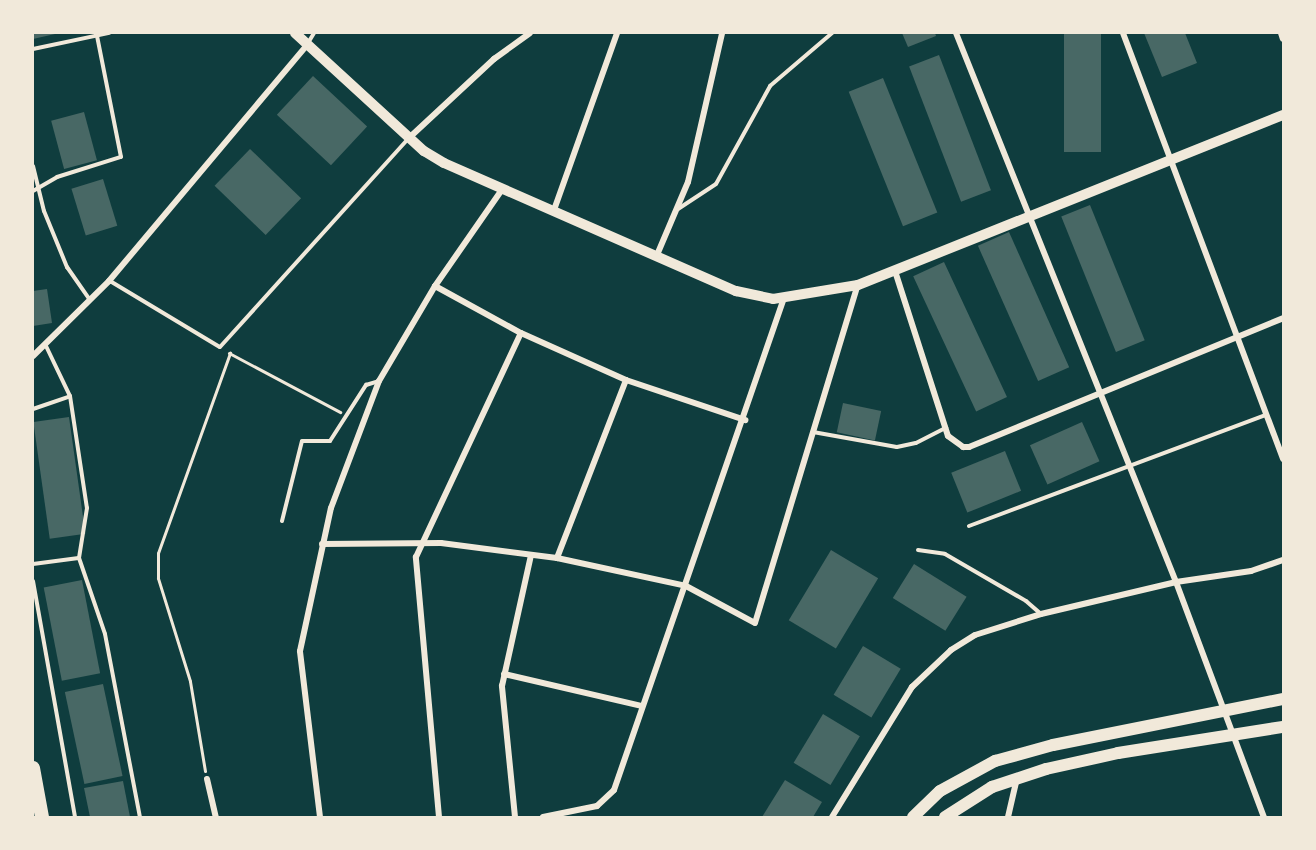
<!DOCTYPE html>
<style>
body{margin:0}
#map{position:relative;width:1316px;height:850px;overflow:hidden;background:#0f3d3e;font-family:"Open Sans",sans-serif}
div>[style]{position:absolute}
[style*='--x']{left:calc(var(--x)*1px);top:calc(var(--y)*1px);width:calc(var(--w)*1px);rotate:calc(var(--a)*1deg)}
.building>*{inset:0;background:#486865;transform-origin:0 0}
.path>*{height:3px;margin:-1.5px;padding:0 1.5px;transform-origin:1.5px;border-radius:1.5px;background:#f1e9da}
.service>*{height:4px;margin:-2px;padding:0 2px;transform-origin:2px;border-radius:2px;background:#f1e9da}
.minor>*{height:6px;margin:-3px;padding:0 3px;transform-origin:3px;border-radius:3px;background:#f1e9da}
.tertiary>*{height:10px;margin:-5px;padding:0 5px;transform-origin:5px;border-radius:5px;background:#f1e9da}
.secondary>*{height:12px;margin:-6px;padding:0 6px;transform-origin:6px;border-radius:6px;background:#f1e9da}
.trunk>*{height:14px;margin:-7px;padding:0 7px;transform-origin:7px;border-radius:7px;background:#f1e9da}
span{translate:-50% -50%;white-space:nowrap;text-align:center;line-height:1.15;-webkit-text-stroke:6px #f1e9da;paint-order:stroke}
.frame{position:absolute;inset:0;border:34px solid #f1e9da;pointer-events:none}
</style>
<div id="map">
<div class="building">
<i style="clip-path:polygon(33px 33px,55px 33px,55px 34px,33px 39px)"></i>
<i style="clip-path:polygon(902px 33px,935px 33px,936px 36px,908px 47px)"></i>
<i style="left:1064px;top:33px;width:37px;height:119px"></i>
<i style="clip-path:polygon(1144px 33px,1185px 33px,1197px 63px,1162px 77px)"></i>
<i style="left:939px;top:55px;width:145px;height:32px;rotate:69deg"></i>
<i style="left:313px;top:76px;width:74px;height:53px;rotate:43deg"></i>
<i style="left:883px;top:78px;width:145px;height:37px;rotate:68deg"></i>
<i style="left:84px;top:112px;width:50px;height:34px;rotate:75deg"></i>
<i style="left:250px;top:149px;width:71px;height:51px;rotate:44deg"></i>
<i style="left:103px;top:179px;width:49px;height:33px;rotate:73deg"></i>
<i style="left:1090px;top:205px;width:146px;height:31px;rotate:68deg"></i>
<i style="left:1009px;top:232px;width:148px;height:34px;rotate:66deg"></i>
<i style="left:944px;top:262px;width:149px;height:34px;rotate:65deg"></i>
<i style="clip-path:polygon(47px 289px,52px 323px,33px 326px,33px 291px)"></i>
<i style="left:843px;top:403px;width:39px;height:30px;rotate:12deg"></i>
<i style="left:69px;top:417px;width:118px;height:36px;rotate:82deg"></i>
<i style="left:1082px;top:422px;width:43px;height:57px;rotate:66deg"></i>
<i style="left:1005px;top:451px;width:43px;height:58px;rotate:68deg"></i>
<i style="left:831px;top:550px;width:55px;height:82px;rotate:31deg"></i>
<i style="left:914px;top:564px;width:62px;height:40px;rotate:32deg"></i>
<i style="left:82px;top:580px;width:95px;height:39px;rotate:79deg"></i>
<i style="left:863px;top:646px;width:44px;height:57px;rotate:31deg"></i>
<i style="left:103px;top:684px;width:94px;height:39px;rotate:78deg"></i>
<i style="left:823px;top:714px;width:43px;height:57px;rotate:31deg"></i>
<i style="clip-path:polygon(785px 780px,822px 802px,813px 817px,762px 817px)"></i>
<i style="clip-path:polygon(123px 781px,130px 817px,90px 817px,84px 788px)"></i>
</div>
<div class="path">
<i style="--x:229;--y:353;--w:126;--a:28"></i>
<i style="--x:205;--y:771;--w:91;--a:-99.5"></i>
<i style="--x:190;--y:681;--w:108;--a:-107.3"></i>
<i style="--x:158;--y:578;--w:25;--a:-90"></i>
<i style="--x:158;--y:553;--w:213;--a:-70.2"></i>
</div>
<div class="service">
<i style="--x:308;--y:43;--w:12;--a:-59"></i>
<i style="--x:33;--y:49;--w:78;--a:-11.9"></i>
<i style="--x:33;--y:166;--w:46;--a:76.3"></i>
<i style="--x:44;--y:211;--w:61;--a:67.7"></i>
<i style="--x:67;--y:267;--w:40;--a:55.1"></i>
<i style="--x:33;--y:191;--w:28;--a:-30"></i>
<i style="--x:57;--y:177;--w:67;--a:-17.4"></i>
<i style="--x:121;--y:157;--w:123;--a:-101.2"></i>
<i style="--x:678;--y:209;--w:45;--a:-33.3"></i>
<i style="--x:716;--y:184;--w:112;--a:-61.1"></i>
<i style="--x:770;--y:86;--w:82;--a:-40.5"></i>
<i style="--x:110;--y:281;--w:128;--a:31"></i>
<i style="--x:220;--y:347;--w:280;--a:-47.9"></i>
<i style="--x:46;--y:346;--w:55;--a:64.4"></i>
<i style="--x:70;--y:396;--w:113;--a:81.4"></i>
<i style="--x:87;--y:508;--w:51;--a:99.1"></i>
<i style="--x:79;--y:558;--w:80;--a:71.1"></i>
<i style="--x:105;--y:634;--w:186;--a:79.2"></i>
<i style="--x:33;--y:409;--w:39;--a:-19"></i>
<i style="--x:813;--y:432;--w:85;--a:10.1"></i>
<i style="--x:897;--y:447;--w:19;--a:-12"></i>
<i style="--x:916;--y:443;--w:34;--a:-27"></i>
<i style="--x:282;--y:521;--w:82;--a:-76"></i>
<i style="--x:302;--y:441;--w:28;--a:0"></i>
<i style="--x:330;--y:441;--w:67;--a:-57.3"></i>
<i style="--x:366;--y:385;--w:14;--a:-17"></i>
<i style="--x:969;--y:526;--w:317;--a:-20.5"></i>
<i style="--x:918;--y:550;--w:27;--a:8"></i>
<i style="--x:945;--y:554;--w:94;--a:30.1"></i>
<i style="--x:1026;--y:601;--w:20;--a:41"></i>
<i style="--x:33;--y:564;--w:46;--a:-7.4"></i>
<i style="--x:33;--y:581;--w:240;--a:79.9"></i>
</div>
<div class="minor">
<i style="--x:956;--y:33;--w:591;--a:68.16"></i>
<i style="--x:1176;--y:582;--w:251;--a:69.5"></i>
<i style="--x:1123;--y:33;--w:455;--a:69.4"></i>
<i style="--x:1281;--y:33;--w:6;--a:72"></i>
<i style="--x:410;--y:137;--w:115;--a:-42.9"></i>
<i style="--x:494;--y:59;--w:44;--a:-35.8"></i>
<i style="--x:554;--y:210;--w:188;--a:-70.4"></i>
<i style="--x:657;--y:255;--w:79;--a:-67"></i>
<i style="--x:688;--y:182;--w:153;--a:-77.1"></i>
<i style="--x:895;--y:271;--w:173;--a:72.2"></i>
<i style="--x:948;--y:436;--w:19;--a:36"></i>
<i style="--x:963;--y:447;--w:6;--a:0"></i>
<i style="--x:969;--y:447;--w:339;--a:-22.3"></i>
<i style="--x:435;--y:286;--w:98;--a:28.7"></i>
<i style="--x:521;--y:333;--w:115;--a:24.1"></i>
<i style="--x:626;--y:380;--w:191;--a:111.2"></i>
<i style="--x:33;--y:356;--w:107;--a:-44.6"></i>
<i style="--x:109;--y:281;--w:307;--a:-50"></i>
<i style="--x:626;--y:380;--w:126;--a:18.6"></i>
<i style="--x:322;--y:544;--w:119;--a:-0.5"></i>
<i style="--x:441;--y:543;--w:117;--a:7.4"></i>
<i style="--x:557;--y:558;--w:132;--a:12.2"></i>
<i style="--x:686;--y:586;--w:78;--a:28.2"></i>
<i style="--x:755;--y:623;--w:353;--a:-73.1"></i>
<i style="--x:504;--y:674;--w:142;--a:13.1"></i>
<i style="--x:207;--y:779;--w:39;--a:77"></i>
<i style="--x:320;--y:817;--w:167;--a:-96.9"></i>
<i style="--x:300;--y:651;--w:146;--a:-77.8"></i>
<i style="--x:331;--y:508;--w:136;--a:-69.3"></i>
<i style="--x:379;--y:381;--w:110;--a:-59.5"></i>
<i style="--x:435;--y:286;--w:119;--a:-55.2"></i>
<i style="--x:439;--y:817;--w:261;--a:-95.1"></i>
<i style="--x:416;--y:557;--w:247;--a:-64.9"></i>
<i style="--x:515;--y:817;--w:132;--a:-95.7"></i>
<i style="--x:502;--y:686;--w:134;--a:-77.5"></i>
<i style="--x:543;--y:817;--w:55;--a:-11.5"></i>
<i style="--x:597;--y:806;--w:23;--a:-43"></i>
<i style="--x:614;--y:790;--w:521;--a:-70.94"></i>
<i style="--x:832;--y:817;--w:153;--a:-58.4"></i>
<i style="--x:912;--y:687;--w:54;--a:-43.5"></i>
<i style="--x:951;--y:650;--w:28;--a:-32"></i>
<i style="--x:975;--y:635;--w:69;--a:-17.7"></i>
<i style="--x:1041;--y:614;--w:139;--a:-13.3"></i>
<i style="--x:1176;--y:582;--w:76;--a:-8.3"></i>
<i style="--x:1251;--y:571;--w:34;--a:-19"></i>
<i style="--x:1008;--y:817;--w:39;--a:-77"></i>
</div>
<div class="tertiary">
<i style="--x:295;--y:33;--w:175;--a:42.5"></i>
<i style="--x:424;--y:151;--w:23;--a:31"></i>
<i style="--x:444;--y:163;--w:319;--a:23.7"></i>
<i style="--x:736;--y:291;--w:38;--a:12"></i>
<i style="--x:773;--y:299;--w:86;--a:-9.4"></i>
<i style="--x:858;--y:285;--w:458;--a:-21.8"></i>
</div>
<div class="secondary">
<i style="--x:913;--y:817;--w:37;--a:-44"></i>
<i style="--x:940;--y:791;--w:63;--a:-28.6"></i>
<i style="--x:995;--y:761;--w:60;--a:-15.4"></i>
<i style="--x:1053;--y:745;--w:235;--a:-11.3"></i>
<i style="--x:945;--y:817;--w:56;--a:-32.6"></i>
<i style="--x:992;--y:787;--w:57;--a:-18.4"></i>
<i style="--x:1046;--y:769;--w:74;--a:-12.5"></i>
<i style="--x:1118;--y:753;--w:167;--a:-9"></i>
</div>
<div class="trunk">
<i style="--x:33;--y:768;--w:50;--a:79.6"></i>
</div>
<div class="frame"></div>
</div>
